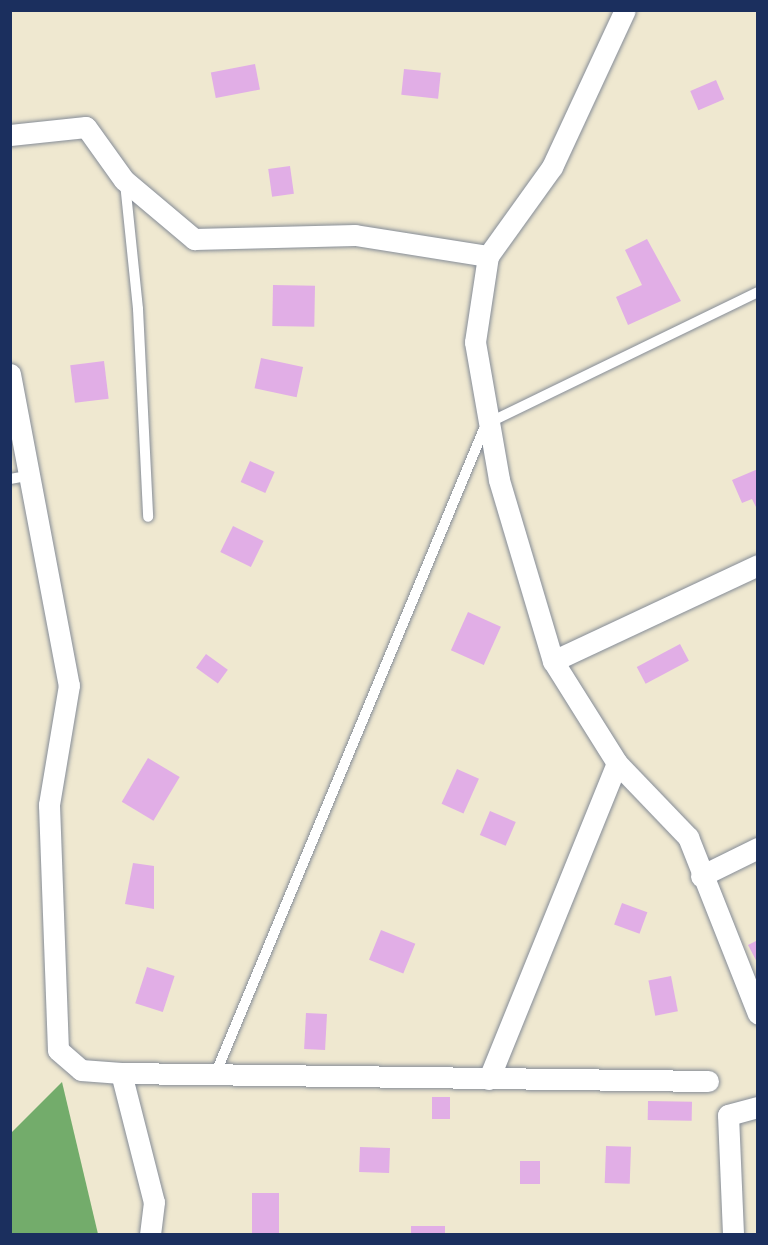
<!DOCTYPE html>
<style>
body{margin:0}
#map{position:relative;width:768px;height:1245px;overflow:hidden;background:#efe8d0;font-family:"Playpen Sans",sans-serif}
div>[style]{position:absolute}
[style*='--x']{left:calc(var(--x)*1px);top:calc(var(--y)*1px);width:calc(var(--w)*1px);rotate:calc(var(--a)*1deg)}
.forest>*{inset:0;background:#73ac6b}
.building>*{inset:0;background:#e1aee6;transform-origin:0 0}
.roads{filter:drop-shadow(0 0 2px #858c97) drop-shadow(0 0 2px #858c97)}
.lane>*{height:10px;margin:-5px;padding:0 5px;transform-origin:5px;border-radius:5px;background:#fff}
.street>*{height:21px;margin:-10.5px;padding:0 10.5px;transform-origin:10.5px;border-radius:10.5px;background:#fff}
span{translate:-50% -50%;white-space:nowrap;text-align:center;line-height:1.15;-webkit-text-stroke:4.5px #f7f3e8;paint-order:stroke}
.frame{position:absolute;inset:0;border:12px solid #1b2f5e;pointer-events:none}
</style>
<div id="map">
<div class="forest">
<i style="clip-path:polygon(62px 1082px,98px 1234px,11px 1234px,11px 1133px)"></i>
</div>
<div class="building">
<i style="left:255px;top:64px;width:26px;height:45px;rotate:79deg"></i>
<i style="left:404px;top:69px;width:37px;height:26px;rotate:6deg"></i>
<i style="left:716px;top:80px;width:21px;height:28px;rotate:67deg"></i>
<i style="left:290px;top:166px;width:28px;height:22px;rotate:82deg"></i>
<i style="clip-path:polygon(647px 239px,681px 301px,628px 325px,616px 297px,642px 285px,625px 250px)"></i>
<i style="left:273px;top:285px;width:42px;height:41px;rotate:1deg"></i>
<i style="left:261px;top:358px;width:43px;height:31px;rotate:12deg"></i>
<i style="left:104px;top:361px;width:38px;height:34px;rotate:83deg"></i>
<i style="left:250px;top:461px;width:27px;height:23px;rotate:24deg"></i>
<i style="clip-path:polygon(758px 469px,758px 511px,752px 499px,742px 503px,732px 480px)"></i>
<i style="left:233px;top:526px;width:34px;height:29px;rotate:26deg"></i>
<i style="left:468px;top:612px;width:36px;height:42px;rotate:24deg"></i>
<i style="left:680px;top:644px;width:19px;height:49px;rotate:62deg"></i>
<i style="left:206px;top:654px;width:27px;height:17px;rotate:36deg"></i>
<i style="left:148px;top:758px;width:37px;height:51px;rotate:31deg"></i>
<i style="left:457px;top:769px;width:24px;height:38px;rotate:24deg"></i>
<i style="left:490px;top:811px;width:28px;height:26px;rotate:23deg"></i>
<i style="clip-path:polygon(133px 863px,154px 866px,154px 909px,125px 904px)"></i>
<i style="left:622px;top:903px;width:27px;height:23px;rotate:20deg"></i>
<i style="left:381px;top:930px;width:37px;height:32px;rotate:22deg"></i>
<i style="clip-path:polygon(758px 940px,758px 964px,748px 945px)"></i>
<i style="left:147px;top:967px;width:29px;height:38px;rotate:18deg"></i>
<i style="left:671px;top:976px;width:36px;height:23px;rotate:79deg"></i>
<i style="left:306px;top:1013px;width:21px;height:36px;rotate:3deg"></i>
<i style="left:432px;top:1097px;width:18px;height:22px"></i>
<i style="left:648px;top:1101px;width:44px;height:19px;rotate:1deg"></i>
<i style="left:606px;top:1146px;width:25px;height:37px;rotate:2deg"></i>
<i style="left:360px;top:1147px;width:30px;height:25px;rotate:2deg"></i>
<i style="left:540px;top:1161px;width:23px;height:20px;rotate:90deg"></i>
<i style="left:252px;top:1193px;width:27px;height:41px"></i>
<i style="left:445px;top:1226px;width:8px;height:34px;rotate:90deg"></i>
</div>
<div class="roads">
<div class="lane">
<i style="--x:125;--y:183;--w:127;--a:84.1"></i>
<i style="--x:138;--y:309;--w:208;--a:87.2"></i>
<i style="--x:10;--y:479;--w:22;--a:-10"></i>
<i style="--x:217;--y:1070;--w:700;--a:-67.39"></i>
<i style="--x:486;--y:424;--w:302;--a:-25.9"></i>
</div>
<div class="street">
<i style="--x:10;--y:135;--w:76;--a:-6"></i>
<i style="--x:86;--y:127;--w:65;--a:54.4"></i>
<i style="--x:124;--y:180;--w:92;--a:40.1"></i>
<i style="--x:194;--y:239;--w:161;--a:-1.4"></i>
<i style="--x:355;--y:235;--w:135;--a:9"></i>
<i style="--x:488;--y:256;--w:87;--a:98.6"></i>
<i style="--x:475;--y:342;--w:140;--a:80.1"></i>
<i style="--x:499;--y:480;--w:189;--a:73.4"></i>
<i style="--x:553;--y:661;--w:120;--a:57.9"></i>
<i style="--x:617;--y:763;--w:341;--a:112.1"></i>
<i style="--x:488;--y:256;--w:110;--a:-54.3"></i>
<i style="--x:552;--y:167;--w:173;--a:-65.1"></i>
<i style="--x:10;--y:374;--w:317;--a:79.3"></i>
<i style="--x:69;--y:685;--w:122;--a:99.5"></i>
<i style="--x:49;--y:805;--w:245;--a:87.9"></i>
<i style="--x:58;--y:1050;--w:30;--a:41"></i>
<i style="--x:81;--y:1070;--w:40;--a:4.3"></i>
<i style="--x:121;--y:1073;--w:587;--a:0.78"></i>
<i style="--x:553;--y:661;--w:226;--a:-25.1"></i>
<i style="--x:617;--y:763;--w:103;--a:46.2"></i>
<i style="--x:688;--y:837;--w:190;--a:68.4"></i>
<i style="--x:701;--y:876;--w:64;--a:-26.2"></i>
<i style="--x:121;--y:1073;--w:133;--a:75.7"></i>
<i style="--x:154;--y:1202;--w:32;--a:97"></i>
<i style="--x:733;--y:1234;--w:119;--a:-92.4"></i>
<i style="--x:728;--y:1115;--w:31;--a:-15"></i>
</div>
</div>
<div class="frame"></div>
</div>
